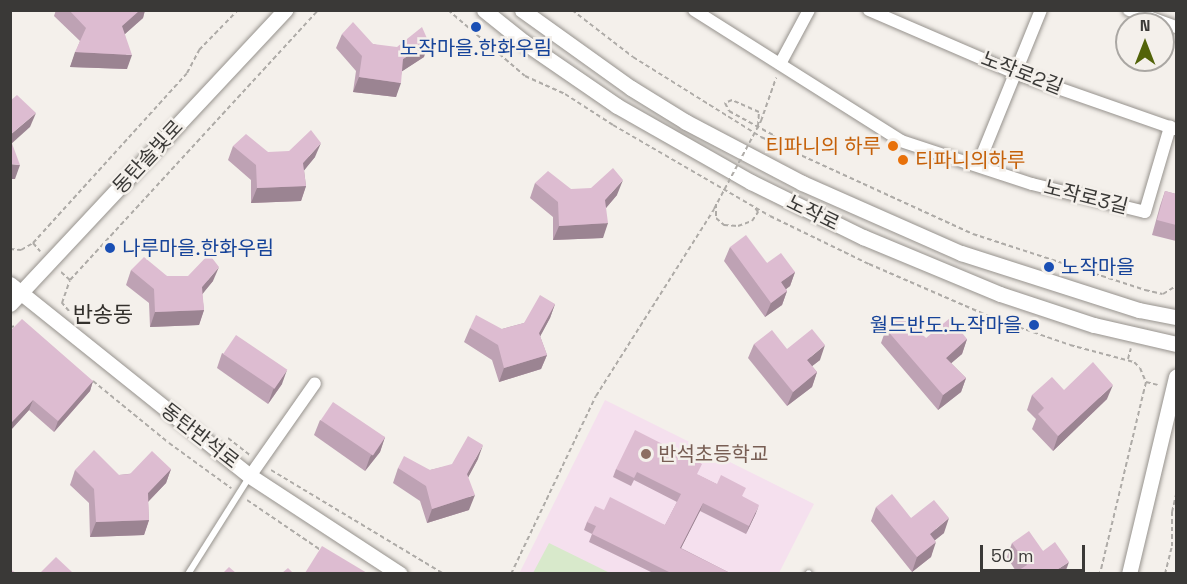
<!DOCTYPE html>
<meta charset="utf-8">
<style>
body{margin:0}
#map{position:relative;width:1187px;height:584px;overflow:hidden;background:#f4f0eb;font-family:"Space Grotesk","Noto Sans KR",sans-serif}
div>[style]{position:absolute}
[style*='--x']{left:calc(var(--x)*1px);top:calc(var(--y)*1px);width:calc(var(--w)*1px);rotate:calc(var(--a)*1deg)}
.education>*{inset:0;background:#f5e0ee}
.green>*{inset:0;background:#d8e9cb}
.path>*{height:2px;margin-top:-1px;transform-origin:0;background:repeating-linear-gradient(90deg,#aeaba7 0 4.5px,transparent 0 7.5px)}
.roads{filter:drop-shadow(0 0 2px #96928d) drop-shadow(0 0 2px #96928d)}
.service>*{height:6px;margin:-3px;padding:0 3px;transform-origin:3px;border-radius:3px;background:#fff}
.minor>*{height:12px;margin:-6px;padding:0 6px;transform-origin:6px;border-radius:6px;background:#fff}
.tertiary>*{height:15px;margin:-7.5px;padding:0 7.5px;transform-origin:7.5px;border-radius:7.5px;background:#fff}
.path-bridge>*{height:2px;margin-top:-1px;transform-origin:0;background:repeating-linear-gradient(90deg,#aeaba7 0 4.5px,transparent 0 7.5px)}
.wall>*{inset:0;background:#bea2b4}
.shaded-wall>*{inset:0;background:#9b8492}
.building>*{inset:0;background:#ddbcd1;transform-origin:0 0}
.dots>*{width:16px;height:16px;translate:-50% -50%;box-sizing:border-box;border:3px solid #f4f0eb;border-radius:50%}
span{translate:-50% -50%;white-space:nowrap;text-align:center;line-height:1.15;-webkit-text-stroke:5px #f4f0eb;paint-order:stroke}
.transit-label{font-size:20px;color:#164399}
.left{translate:0 -50%;text-align:left}
.right{translate:-100% -50%;text-align:right}
.street-label{font-size:20px;color:#3a3937}
.food-label{font-size:20px;color:#c56008}
.education-label{font-size:20px;color:#785e54}
.quarter-label{font-size:22px;color:#33302c}
.frame{position:absolute;inset:0;border:12px solid #3a3937;pointer-events:none}
.north{position:absolute;left:1115px;top:12px;width:60px;height:60px;box-sizing:border-box;background:#f4f0eb;border:2px solid #aaa7a3;border-radius:50%;rotate:0deg;font-size:16px;font-weight:700;line-height:24px;text-align:center;color:#3a3937}
.north::after{content:'';display:block;margin:auto;width:21px;height:27px;background:#526309;clip-path:polygon(50% 0,100% 100%,50% 72%,0 100%)}
.scale{position:absolute;left:980px;top:545px;width:105px;height:27px;box-sizing:border-box;border:3px solid #3a3937;border-top:0;padding-left:8px;font-size:18px;line-height:21px;white-space:nowrap;color:#3a3937;-webkit-text-stroke:4px #f4f0eb;paint-order:stroke}
</style>
<div id="map">
<div class="education">
<i style="clip-path:polygon(605px 400px,814px 504px,779px 573px,519px 574px)"></i>
</div>
<div class="green">
<i style="clip-path:polygon(549px 543px,610px 573px,533px 573px)"></i>
</div>
<div class="path">
<i style="--x:448;--y:10;--w:101;--a:40.6"></i>
<i style="--x:525;--y:76;--w:44;--a:24.2"></i>
<i style="--x:565;--y:94;--w:57;--a:32.9"></i>
<i style="--x:613;--y:125;--w:181;--a:30.1"></i>
<i style="--x:770;--y:216;--w:110;--a:25.9"></i>
<i style="--x:869;--y:264;--w:141;--a:23.5"></i>
<i style="--x:998;--y:320;--w:76;--a:19.1"></i>
<i style="--x:1070;--y:345;--w:66;--a:14.9"></i>
<i style="--x:1134;--y:362;--w:8;--a:45"></i>
<i style="--x:1140;--y:368;--w:15;--a:67"></i>
<i style="--x:1146;--y:382;--w:197;--a:103.5"></i>
<i style="--x:572;--y:10;--w:77;--a:37.6"></i>
<i style="--x:633;--y:57;--w:151;--a:32"></i>
<i style="--x:761;--y:137;--w:233;--a:24.6"></i>
<i style="--x:973;--y:234;--w:181;--a:18"></i>
<i style="--x:1145;--y:290;--w:18;--a:13"></i>
<i style="--x:1163;--y:294;--w:15;--a:-32"></i>
<i style="--x:761;--y:121;--w:46;--a:-70.8"></i>
<i style="--x:758;--y:126;--w:14;--a:-86"></i>
<i style="--x:759;--y:112;--w:30;--a:-156"></i>
<i style="--x:732;--y:100;--w:8;--a:157"></i>
<i style="--x:725;--y:103;--w:9;--a:63"></i>
<i style="--x:729;--y:111;--w:50;--a:28.6"></i>
<i style="--x:773;--y:135;--w:14;--a:54"></i>
<i style="--x:716;--y:204;--w:14;--a:90"></i>
<i style="--x:716;--y:218;--w:11;--a:41"></i>
<i style="--x:724;--y:225;--w:14;--a:4"></i>
<i style="--x:738;--y:226;--w:15;--a:-20"></i>
<i style="--x:752;--y:221;--w:11;--a:-56"></i>
<i style="--x:758;--y:212;--w:5;--a:-127"></i>
<i style="--x:33;--y:243;--w:11;--a:49"></i>
<i style="--x:10;--y:249;--w:11;--a:5"></i>
<i style="--x:21;--y:250;--w:14;--a:-30"></i>
<i style="--x:33;--y:243;--w:229;--a:-47.8"></i>
<i style="--x:187;--y:73;--w:26;--a:-62"></i>
<i style="--x:199;--y:50;--w:56;--a:-45.7"></i>
<i style="--x:61;--y:272;--w:12;--a:42"></i>
<i style="--x:69;--y:311;--w:11;--a:-131"></i>
<i style="--x:62;--y:303;--w:24;--a:-71"></i>
<i style="--x:70;--y:280;--w:367;--a:-47.4"></i>
<i style="--x:10;--y:327;--w:7;--a:-8"></i>
<i style="--x:1128;--y:359;--w:11;--a:-75"></i>
<i style="--x:93;--y:381;--w:98;--a:39.2"></i>
<i style="--x:169;--y:443;--w:77;--a:36"></i>
<i style="--x:1146;--y:382;--w:12;--a:14"></i>
<i style="--x:228;--y:438;--w:28;--a:38"></i>
<i style="--x:271;--y:470;--w:202;--a:31"></i>
<i style="--x:247;--y:500;--w:91;--a:34.2"></i>
<i style="--x:511;--y:574;--w:197;--a:-64.5"></i>
<i style="--x:596;--y:396;--w:221;--a:-57.7"></i>
<i style="--x:1165;--y:574;--w:29;--a:-76"></i>
<i style="--x:1172;--y:546;--w:34;--a:-90"></i>
<i style="--x:1172;--y:512;--w:18;--a:-77"></i>
</div>
<div class="roads">
<div class="service">
<i style="--x:188;--y:574;--w:116;--a:-57.7"></i>
<i style="--x:808;--y:574;--w:1;--a:-45"></i>
</div>
<div class="minor">
<i style="--x:694;--y:10;--w:245;--a:32.3"></i>
<i style="--x:901;--y:141;--w:138;--a:18.2"></i>
<i style="--x:1032;--y:184;--w:116;--a:13.9"></i>
<i style="--x:1145;--y:212;--w:89;--a:-73.6"></i>
<i style="--x:869;--y:10;--w:159;--a:23.3"></i>
<i style="--x:1015;--y:73;--w:170;--a:19.3"></i>
<i style="--x:1129;--y:10;--w:50;--a:19.9"></i>
<i style="--x:780;--y:64;--w:61;--a:-61.8"></i>
<i style="--x:978;--y:165;--w:167;--a:-67.9"></i>
<i style="--x:250;--y:476;--w:113;--a:-55"></i>
</div>
<div class="tertiary">
<i style="--x:484;--y:10;--w:51;--a:38.7"></i>
<i style="--x:524;--y:42;--w:113;--a:34.5"></i>
<i style="--x:617;--y:106;--w:154;--a:29.6"></i>
<i style="--x:751;--y:182;--w:125;--a:26.2"></i>
<i style="--x:863;--y:237;--w:148;--a:22.6"></i>
<i style="--x:1000;--y:294;--w:99;--a:18.3"></i>
<i style="--x:1094;--y:325;--w:84;--a:13"></i>
<i style="--x:522;--y:10;--w:134;--a:35.6"></i>
<i style="--x:631;--y:88;--w:65;--a:31.7"></i>
<i style="--x:686;--y:122;--w:131;--a:27.7"></i>
<i style="--x:802;--y:183;--w:174;--a:23.8"></i>
<i style="--x:961;--y:253;--w:187;--a:17.8"></i>
<i style="--x:1139;--y:310;--w:38;--a:11"></i>
<i style="--x:10;--y:284;--w:307;--a:38.7"></i>
<i style="--x:250;--y:476;--w:179;--a:33.2"></i>
<i style="--x:10;--y:304;--w:403;--a:-46.9"></i>
<i style="--x:1129;--y:574;--w:203;--a:-76.6"></i>
</div>
</div>
<div class="path-bridge">
<i style="--x:714;--y:209;--w:100;--a:-61.9"></i>
</div>
<div class="wall">
<i style="clip-path:polygon(56px 10px,145px 10px,143px 18px,125px 34px,127px 69px,70px 67px,80px 41px,54px 16px)"></i>
<i style="clip-path:polygon(342px 34px,373px 44px,424px 57px,402px 71px,396px 97px,353px 92px,356px 71px,336px 48px)"></i>
<i style="clip-path:polygon(233px 146px,268px 152px,315px 157px,304px 170px,306px 186px,301px 201px,251px 203px,251px 180px,228px 160px)"></i>
<i style="clip-path:polygon(535px 183px,571px 189px,617px 195px,606px 208px,603px 238px,553px 240px,553px 217px,530px 198px)"></i>
<i style="clip-path:polygon(1165px 191px,1176px 194px,1176px 241px,1152px 235px,1160px 206px)"></i>
<i style="clip-path:polygon(730px 247px,767px 263px,795px 272px,790px 286px,786px 289px,787px 291px,782px 305px,765px 317px,724px 261px)"></i>
<i style="clip-path:polygon(131px 270px,167px 276px,213px 281px,202px 294px,204px 310px,199px 325px,150px 327px,149px 303px,126px 285px)"></i>
<i style="clip-path:polygon(555px 304px,550px 318px,540px 336px,547px 355px,541px 369px,499px 382px,492px 360px,464px 342px,470px 328px,502px 329px,524px 323px)"></i>
<i style="clip-path:polygon(886px 329px,926px 338px,967px 339px,962px 354px,951px 363px,966px 378px,961px 392px,938px 410px,881px 343px)"></i>
<i style="clip-path:polygon(10px 331px,93px 381px,90px 391px,54px 432px,29px 410px,10px 431px)"></i>
<i style="clip-path:polygon(754px 344px,787px 349px,820px 360px,812px 366px,817px 372px,812px 387px,787px 406px,748px 358px)"></i>
<i style="clip-path:polygon(222px 353px,282px 384px,268px 404px,217px 368px)"></i>
<i style="clip-path:polygon(1064px 390px,1107px 399px,1053px 451px,1032px 429px,1036px 419px,1027px 410px,1032px 395px)"></i>
<i style="clip-path:polygon(320px 420px,385px 437px,380px 452px,365px 471px,314px 435px)"></i>
<i style="clip-path:polygon(478px 459px,468px 477px,469px 510px,427px 523px,420px 501px,393px 483px,398px 468px,430px 470px)"></i>
<i style="clip-path:polygon(171px 469px,166px 483px,148px 502px,149px 520px,144px 535px,90px 537px,89px 503px,70px 485px,75px 470px,119px 475px)"></i>
<i style="clip-path:polygon(616px 469px,698px 475px,743px 497px,756px 513px,746px 534px,700px 511px,681px 548px,730px 573px,653px 573px,589px 542px,592px 534px,584px 530px,587px 522px,604px 510px,665px 525px,677px 502px,634px 480px,631px 486px,613px 477px)"></i>
<i style="clip-path:polygon(876px 507px,911px 518px,944px 533px,935px 540px,931px 557px,912px 572px,871px 521px)"></i>
<i style="clip-path:polygon(1012px 543px,1043px 551px,1065px 573px,1017px 573px,1007px 557px)"></i>
</div>
<div class="shaded-wall">
<i style="clip-path:polygon(140px 10px,145px 10px,143px 18px,117px 41px,122px 26px)"></i>
<i style="clip-path:polygon(429px 43px,424px 57px,398px 74px,403px 59px)"></i>
<i style="clip-path:polygon(75px 52px,132px 55px,127px 69px,70px 67px)"></i>
<i style="clip-path:polygon(359px 77px,401px 83px,396px 97px,353px 92px)"></i>
<i style="clip-path:polygon(36px 113px,30px 127px,10px 145px,10px 135px)"></i>
<i style="clip-path:polygon(321px 143px,315px 157px,298px 178px,303px 163px)"></i>
<i style="clip-path:polygon(10px 164px,20px 165px,15px 179px,10px 179px)"></i>
<i style="clip-path:polygon(623px 180px,617px 195px,600px 215px,605px 200px)"></i>
<i style="clip-path:polygon(306px 186px,301px 201px,251px 203px,257px 188px)"></i>
<i style="clip-path:polygon(608px 223px,603px 238px,553px 240px,559px 226px)"></i>
<i style="clip-path:polygon(219px 267px,213px 281px,196px 302px,202px 287px)"></i>
<i style="clip-path:polygon(795px 272px,790px 286px,776px 297px,781px 282px)"></i>
<i style="clip-path:polygon(787px 291px,782px 305px,765px 317px,771px 303px)"></i>
<i style="clip-path:polygon(555px 304px,550px 318px,534px 348px,539px 333px)"></i>
<i style="clip-path:polygon(204px 310px,199px 325px,150px 327px,155px 312px)"></i>
<i style="clip-path:polygon(967px 339px,962px 354px,941px 372px,946px 358px)"></i>
<i style="clip-path:polygon(825px 345px,820px 360px,802px 374px,807px 360px)"></i>
<i style="clip-path:polygon(547px 355px,541px 369px,499px 382px,504px 368px)"></i>
<i style="clip-path:polygon(287px 370px,282px 384px,268px 404px,273px 390px)"></i>
<i style="clip-path:polygon(817px 372px,812px 387px,787px 406px,793px 392px)"></i>
<i style="clip-path:polygon(966px 378px,961px 392px,938px 410px,943px 395px)"></i>
<i style="clip-path:polygon(93px 381px,90px 391px,54px 432px,58px 421px)"></i>
<i style="clip-path:polygon(1113px 385px,1107px 399px,1053px 451px,1058px 436px)"></i>
<i style="clip-path:polygon(33px 400px,29px 410px,10px 431px,10px 424px)"></i>
<i style="clip-path:polygon(385px 437px,380px 452px,365px 471px,370px 457px)"></i>
<i style="clip-path:polygon(483px 445px,478px 459px,462px 489px,467px 474px)"></i>
<i style="clip-path:polygon(171px 469px,166px 483px,143px 507px,148px 493px)"></i>
<i style="clip-path:polygon(475px 495px,469px 510px,427px 523px,432px 509px)"></i>
<i style="clip-path:polygon(703px 503px,700px 511px,677px 556px,680px 548px)"></i>
<i style="clip-path:polygon(759px 505px,756px 513px,746px 534px,749px 526px)"></i>
<i style="clip-path:polygon(949px 518px,944px 533px,924px 549px,930px 534px)"></i>
<i style="clip-path:polygon(149px 520px,144px 535px,90px 537px,96px 522px)"></i>
<i style="clip-path:polygon(936px 542px,931px 557px,912px 572px,917px 557px)"></i>
<i style="clip-path:polygon(1069px 562px,1065px 573px,1052px 573px)"></i>
</div>
<div class="building">
<i style="clip-path:polygon(69px 10px,140px 10px,122px 26px,132px 55px,75px 52px,86px 28px)"></i>
<i style="clip-path:polygon(353px 22px,373px 44px,397px 47px,422px 27px,429px 43px,403px 59px,401px 83px,359px 77px,362px 56px,342px 34px)"></i>
<i style="clip-path:polygon(17px 95px,36px 113px,10px 135px,10px 101px)"></i>
<i style="clip-path:polygon(311px 130px,321px 143px,303px 163px,306px 186px,257px 188px,256px 165px,233px 146px,246px 134px,268px 152px,289px 151px)"></i>
<i style="clip-path:polygon(10px 138px,20px 165px,10px 164px)"></i>
<i style="clip-path:polygon(613px 168px,623px 180px,605px 200px,608px 223px,559px 226px,558px 202px,535px 183px,548px 171px,571px 189px,591px 188px)"></i>
<i style="clip-path:polygon(1165px 191px,1176px 194px,1176px 225px,1157px 220px)"></i>
<i style="clip-path:polygon(746px 235px,767px 263px,781px 253px,795px 272px,781px 282px,787px 291px,771px 303px,730px 247px)"></i>
<i style="clip-path:polygon(209px 254px,219px 267px,202px 287px,204px 310px,155px 312px,154px 289px,131px 270px,144px 257px,167px 276px,188px 276px)"></i>
<i style="clip-path:polygon(540px 295px,555px 304px,539px 333px,547px 355px,504px 368px,498px 345px,470px 328px,476px 315px,502px 329px,524px 323px)"></i>
<i style="clip-path:polygon(902px 314px,926px 338px,950px 318px,967px 339px,946px 358px,966px 378px,943px 395px,886px 329px)"></i>
<i style="clip-path:polygon(22px 319px,93px 381px,58px 421px,33px 400px,10px 424px,10px 331px)"></i>
<i style="clip-path:polygon(812px 329px,825px 345px,807px 360px,817px 372px,793px 392px,754px 344px,772px 330px,787px 349px)"></i>
<i style="left:236px;top:335px;width:62px;height:23px;rotate:34deg"></i>
<i style="clip-path:polygon(1093px 362px,1113px 385px,1058px 436px,1038px 414px,1044px 408px,1032px 395px,1052px 377px,1064px 390px)"></i>
<i style="left:333px;top:402px;width:63px;height:22px;rotate:34deg"></i>
<i style="clip-path:polygon(635px 430px,702px 464px,697px 474px,717px 484px,721px 475px,746px 488px,742px 496px,759px 505px,749px 526px,703px 503px,680px 548px,730px 573px,671px 573px,592px 534px,596px 526px,587px 522px,595px 506px,604px 510px,610px 497px,665px 525px,681px 494px,637px 472px,634px 478px,616px 469px)"></i>
<i style="clip-path:polygon(468px 436px,483px 445px,467px 474px,475px 495px,432px 509px,426px 486px,398px 468px,404px 456px,430px 470px,452px 464px)"></i>
<i style="clip-path:polygon(94px 450px,119px 475px,130px 474px,152px 451px,171px 469px,148px 493px,149px 520px,96px 522px,94px 489px,75px 470px)"></i>
<i style="clip-path:polygon(892px 494px,911px 518px,934px 500px,949px 518px,930px 534px,936px 542px,917px 557px,876px 507px)"></i>
<i style="clip-path:polygon(1029px 531px,1043px 551px,1055px 542px,1069px 562px,1052px 573px,1021px 573px,1019px 570px,1027px 565px,1012px 543px)"></i>
<i style="clip-path:polygon(322px 546px,367px 573px,305px 573px)"></i>
<i style="clip-path:polygon(56px 557px,73px 573px,40px 573px)"></i>
<i style="clip-path:polygon(229px 567px,236px 573px,223px 573px)"></i>
<i style="clip-path:polygon(288px 568px,293px 573px,282px 573px)"></i>
<i style="clip-path:polygon(10px 569px,16px 573px,10px 573px)"></i>
</div>
<div class="dots">
<i style="left:476px;top:27px;background:#1a4fb4"></i>
<i style="left:893px;top:146px;background:#e8710a"></i>
<i style="left:903px;top:160px;background:#e8710a"></i>
<i style="left:110px;top:248px;background:#1a4fb4"></i>
<i style="left:1049px;top:267px;background:#1a4fb4"></i>
<i style="left:1034px;top:325px;background:#1a4fb4"></i>
<i style="left:646px;top:454px;background:#8d6e63"></i>
</div>
<div class="transit-label">
<span style="left:476px;top:48px">노작마을.한화우림</span>
<span class="left" style="left:122px;top:248px">나루마을.한화우림</span>
<span class="left" style="left:1061px;top:267px">노작마을</span>
<span class="right" style="left:1022px;top:325px">월드반도.노작마을</span>
</div>
<div class="street-label">
<span style="left:1022px;top:73px;rotate:21deg">노작로2길</span>
<span style="left:148px;top:157px;rotate:-47deg">동탄솔빛로</span>
<span style="left:1086px;top:197px;rotate:14deg">노작로3길</span>
<span style="left:813px;top:213px;rotate:26deg">노작로</span>
<span style="left:200px;top:436px;rotate:38deg">동탄반석로</span>
</div>
<div class="food-label">
<span class="right" style="left:881px;top:146px">티파니의 하루</span>
<span class="left" style="left:915px;top:160px">티파니의하루</span>
</div>
<div class="education-label">
<span class="left" style="left:658px;top:454px">반석초등학교</span>
</div>
<div class="quarter-label">
<span style="left:103px;top:315px">반송동</span>
</div>
<div class="frame"></div>
<div class="north">N</div>
<div class="scale">50 m</div>
</div>
